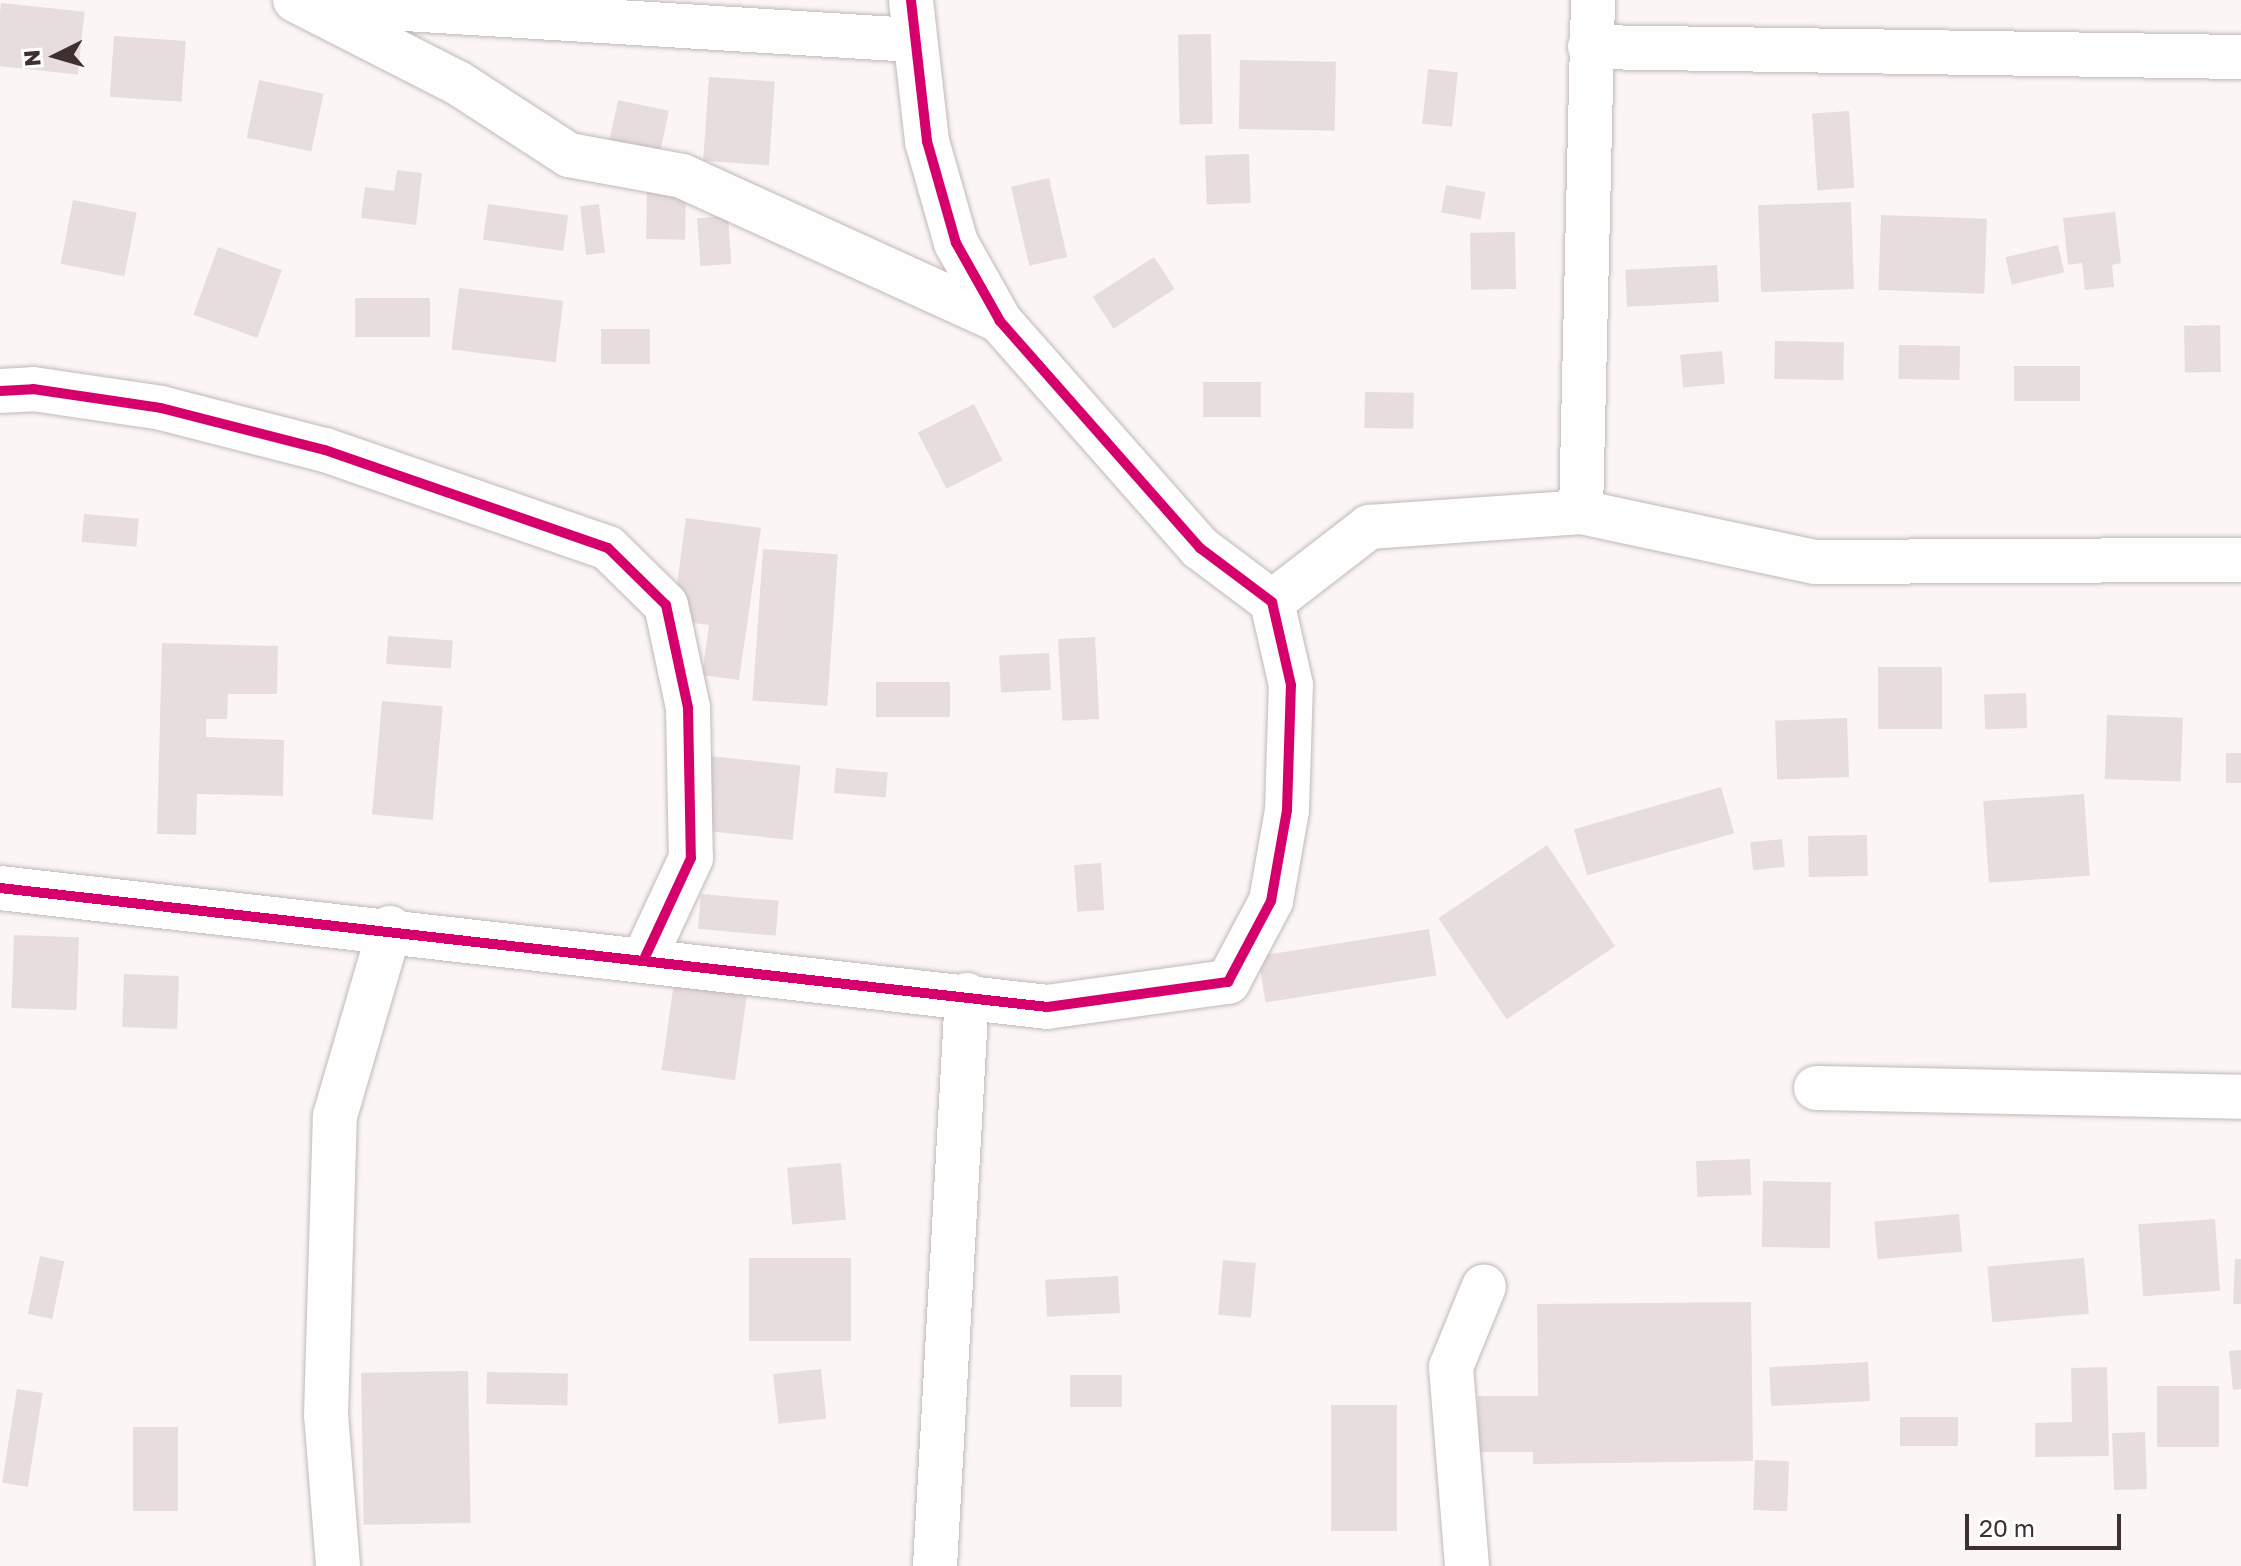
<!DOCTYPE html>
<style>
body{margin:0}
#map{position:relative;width:2241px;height:1566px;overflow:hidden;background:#fbf6f5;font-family:"Golos Text",sans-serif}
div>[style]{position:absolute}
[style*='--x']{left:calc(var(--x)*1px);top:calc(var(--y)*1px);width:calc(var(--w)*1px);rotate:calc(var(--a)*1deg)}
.building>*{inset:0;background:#e7ddde;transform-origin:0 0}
.roads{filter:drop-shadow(0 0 2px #c2b8b7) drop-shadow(0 0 2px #c2b8b7)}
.minor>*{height:44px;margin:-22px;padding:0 22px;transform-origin:22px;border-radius:22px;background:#fefefe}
.cycleway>*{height:10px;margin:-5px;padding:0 5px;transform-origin:5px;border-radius:5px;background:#d6006c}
span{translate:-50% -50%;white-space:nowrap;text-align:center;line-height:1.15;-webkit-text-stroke:7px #fff;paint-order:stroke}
.north{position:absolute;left:16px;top:16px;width:80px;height:80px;-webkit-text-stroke:6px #fff;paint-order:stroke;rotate:265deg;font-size:22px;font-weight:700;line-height:32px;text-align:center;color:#3f2f2e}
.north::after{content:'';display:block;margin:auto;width:28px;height:36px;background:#3f2f2e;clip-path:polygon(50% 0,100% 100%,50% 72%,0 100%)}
.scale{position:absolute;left:1965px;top:1514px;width:156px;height:36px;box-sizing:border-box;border:4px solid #3f2f2e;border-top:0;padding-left:10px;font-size:24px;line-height:28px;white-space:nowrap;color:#3f2f2e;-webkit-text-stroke:6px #fff;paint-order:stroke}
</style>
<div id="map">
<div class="building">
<i style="left:1px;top:3px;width:84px;height:63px;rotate:6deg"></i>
<i style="left:1211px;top:34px;width:90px;height:33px;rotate:89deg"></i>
<i style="left:114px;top:36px;width:72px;height:61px;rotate:4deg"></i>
<i style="left:1240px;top:60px;width:96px;height:69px;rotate:1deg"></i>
<i style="left:1428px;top:69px;width:30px;height:55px;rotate:6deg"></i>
<i style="left:709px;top:77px;width:66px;height:84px;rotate:4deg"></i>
<i style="left:259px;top:80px;width:66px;height:59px;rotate:12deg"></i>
<i style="left:618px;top:100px;width:52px;height:52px;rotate:12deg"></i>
<i style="left:1849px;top:111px;width:77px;height:37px;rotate:86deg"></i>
<i style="left:1249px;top:154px;width:49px;height:44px;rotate:88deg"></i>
<i style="clip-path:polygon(397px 170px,422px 173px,416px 225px,361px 218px,365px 187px,394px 191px)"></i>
<i style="left:1049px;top:178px;width:81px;height:39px;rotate:77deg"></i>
<i style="left:1446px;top:185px;width:40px;height:28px;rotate:10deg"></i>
<i style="left:647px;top:190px;width:39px;height:49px;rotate:1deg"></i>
<i style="left:73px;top:200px;width:65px;height:65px;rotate:11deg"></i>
<i style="left:1851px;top:202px;width:87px;height:93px;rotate:88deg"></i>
<i style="left:488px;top:204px;width:81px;height:36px;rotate:8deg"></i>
<i style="left:599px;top:204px;width:49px;height:19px;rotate:83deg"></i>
<i style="clip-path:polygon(2115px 212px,2121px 263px,2112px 265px,2114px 287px,2085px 290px,2082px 263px,2068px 265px,2063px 218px)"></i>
<i style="left:1881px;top:215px;width:106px;height:75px;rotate:2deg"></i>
<i style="left:728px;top:216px;width:48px;height:31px;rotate:86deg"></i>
<i style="left:1515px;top:232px;width:57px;height:45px;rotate:89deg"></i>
<i style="left:2058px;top:245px;width:28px;height:54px;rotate:77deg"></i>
<i style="left:218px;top:247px;width:68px;height:72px;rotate:20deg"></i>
<i style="left:1154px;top:257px;width:38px;height:73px;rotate:57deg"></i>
<i style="left:1717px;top:265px;width:37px;height:92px;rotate:87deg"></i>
<i style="left:459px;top:288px;width:105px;height:62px;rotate:7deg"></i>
<i style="left:430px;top:298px;width:39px;height:75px;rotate:90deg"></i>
<i style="left:2220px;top:325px;width:47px;height:36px;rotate:89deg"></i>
<i style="left:601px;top:329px;width:49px;height:35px"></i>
<i style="left:1775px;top:341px;width:69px;height:38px;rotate:1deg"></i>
<i style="left:1899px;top:345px;width:61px;height:34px;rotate:1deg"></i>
<i style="left:1722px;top:351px;width:33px;height:42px;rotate:85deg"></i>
<i style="left:2014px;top:366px;width:66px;height:35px"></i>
<i style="left:1203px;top:382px;width:58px;height:35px"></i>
<i style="left:1365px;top:392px;width:49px;height:36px;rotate:1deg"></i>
<i style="left:974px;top:404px;width:63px;height:63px;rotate:63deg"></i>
<i style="left:84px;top:514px;width:55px;height:28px;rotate:5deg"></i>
<i style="clip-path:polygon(686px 518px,761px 528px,739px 680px,702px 675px,709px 625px,672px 620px)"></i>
<i style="left:763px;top:549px;width:75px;height:152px;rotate:4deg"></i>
<i style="left:388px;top:636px;width:65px;height:28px;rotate:4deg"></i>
<i style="left:1095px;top:637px;width:82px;height:37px;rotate:87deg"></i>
<i style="clip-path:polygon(162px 643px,278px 646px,277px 694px,228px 694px,227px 719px,206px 719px,206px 737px,284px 740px,283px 796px,197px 794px,196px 835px,157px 834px)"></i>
<i style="left:1049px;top:653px;width:37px;height:50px;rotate:87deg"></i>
<i style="left:1878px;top:667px;width:64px;height:62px"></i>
<i style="left:950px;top:682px;width:35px;height:74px;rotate:90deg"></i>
<i style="left:2026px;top:693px;width:35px;height:42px;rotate:88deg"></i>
<i style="left:382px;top:701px;width:61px;height:114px;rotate:5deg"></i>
<i style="left:2107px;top:715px;width:76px;height:64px;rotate:2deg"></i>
<i style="left:1847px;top:718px;width:59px;height:72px;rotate:88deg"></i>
<i style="left:2226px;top:753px;width:15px;height:30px"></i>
<i style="left:710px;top:756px;width:91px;height:75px;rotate:6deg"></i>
<i style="left:836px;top:768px;width:52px;height:25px;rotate:5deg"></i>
<i style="left:1721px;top:787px;width:48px;height:153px;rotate:74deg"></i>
<i style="left:2084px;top:794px;width:82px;height:101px;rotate:86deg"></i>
<i style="left:1867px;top:835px;width:41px;height:59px;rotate:89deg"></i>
<i style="left:1782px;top:839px;width:28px;height:32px;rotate:84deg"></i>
<i style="left:1547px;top:845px;width:122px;height:131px;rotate:56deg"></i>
<i style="left:1101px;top:863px;width:47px;height:27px;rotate:86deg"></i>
<i style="left:701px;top:894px;width:78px;height:35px;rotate:5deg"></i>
<i style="left:1429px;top:929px;width:47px;height:173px;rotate:81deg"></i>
<i style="left:14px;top:935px;width:65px;height:73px;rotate:2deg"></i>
<i style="left:124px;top:974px;width:55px;height:53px;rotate:2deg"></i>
<i style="left:675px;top:975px;width:74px;height:96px;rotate:8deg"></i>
<i style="left:1750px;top:1159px;width:36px;height:54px;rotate:88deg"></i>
<i style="left:841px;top:1163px;width:57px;height:54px;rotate:85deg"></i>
<i style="left:1763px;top:1181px;width:68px;height:66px;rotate:1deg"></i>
<i style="left:1959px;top:1214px;width:38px;height:85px;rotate:85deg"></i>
<i style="left:2215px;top:1219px;width:72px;height:77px;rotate:86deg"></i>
<i style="left:40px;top:1256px;width:25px;height:59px;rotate:12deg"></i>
<i style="left:749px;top:1258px;width:102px;height:83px"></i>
<i style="left:2084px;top:1258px;width:56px;height:97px;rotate:85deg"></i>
<i style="clip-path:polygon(2235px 1259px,2241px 1259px,2241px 1304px,2233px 1304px)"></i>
<i style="left:1223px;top:1260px;width:33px;height:55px;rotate:5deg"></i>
<i style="left:1118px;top:1276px;width:37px;height:73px;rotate:87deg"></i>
<i style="clip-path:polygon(1751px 1302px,1753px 1461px,1533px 1464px,1533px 1452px,1479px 1452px,1478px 1396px,1538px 1396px,1537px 1304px)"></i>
<i style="clip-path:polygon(2241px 1350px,2241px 1389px,2233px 1390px,2229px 1351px)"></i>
<i style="left:1868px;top:1362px;width:39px;height:99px;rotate:87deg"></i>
<i style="clip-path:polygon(2107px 1367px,2109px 1456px,2035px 1457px,2035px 1423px,2072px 1422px,2071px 1368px)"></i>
<i style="left:821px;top:1369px;width:50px;height:48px;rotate:84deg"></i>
<i style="left:468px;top:1371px;width:152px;height:107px;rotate:89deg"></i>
<i style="left:487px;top:1372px;width:81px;height:32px;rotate:1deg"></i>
<i style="left:1070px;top:1375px;width:52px;height:32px"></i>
<i style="left:2157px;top:1386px;width:62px;height:61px"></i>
<i style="left:17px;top:1389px;width:26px;height:95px;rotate:9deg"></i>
<i style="left:1331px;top:1405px;width:66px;height:126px"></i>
<i style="left:1958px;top:1417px;width:29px;height:58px;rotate:90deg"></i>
<i style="left:133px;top:1427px;width:45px;height:84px"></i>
<i style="left:2145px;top:1432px;width:57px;height:33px;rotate:88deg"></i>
<i style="left:1755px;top:1460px;width:34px;height:50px;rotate:2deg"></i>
</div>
<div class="roads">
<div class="minor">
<i style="--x:295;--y:0;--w:183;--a:27"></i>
<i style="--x:458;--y:83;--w:132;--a:33"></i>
<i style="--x:569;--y:155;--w:115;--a:10.5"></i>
<i style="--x:682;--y:176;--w:349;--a:24.5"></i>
<i style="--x:324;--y:4;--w:590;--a:3.5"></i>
<i style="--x:1590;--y:47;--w:651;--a:0.88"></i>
<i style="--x:0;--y:391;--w:33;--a:-3"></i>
<i style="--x:33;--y:389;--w:129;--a:8.4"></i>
<i style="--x:161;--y:408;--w:169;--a:14.4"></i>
<i style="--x:325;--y:450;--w:299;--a:19.1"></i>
<i style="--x:608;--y:548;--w:81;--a:44.5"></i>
<i style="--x:666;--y:605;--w:105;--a:77.9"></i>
<i style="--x:688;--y:708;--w:150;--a:88.9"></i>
<i style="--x:691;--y:858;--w:109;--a:114.9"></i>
<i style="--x:1581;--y:512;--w:512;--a:-88.66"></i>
<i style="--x:1272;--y:602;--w:123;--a:-37.7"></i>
<i style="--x:1369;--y:527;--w:213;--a:-4"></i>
<i style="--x:1581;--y:512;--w:239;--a:12.1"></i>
<i style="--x:1815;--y:562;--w:426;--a:-0.3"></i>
<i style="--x:0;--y:888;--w:1054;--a:6.48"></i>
<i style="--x:1047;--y:1007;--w:183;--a:-7.9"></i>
<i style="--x:1228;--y:982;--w:92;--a:-62"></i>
<i style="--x:1271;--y:901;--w:92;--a:-80"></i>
<i style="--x:1287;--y:810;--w:125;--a:-88.2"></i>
<i style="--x:1291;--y:685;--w:85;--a:-102.9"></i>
<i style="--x:1272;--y:602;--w:90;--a:-143.1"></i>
<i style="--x:1200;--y:548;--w:303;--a:-131.4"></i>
<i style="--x:1000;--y:321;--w:90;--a:-119.4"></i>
<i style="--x:956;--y:243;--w:106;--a:-105.9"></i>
<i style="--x:927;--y:141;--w:142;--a:-96.5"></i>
<i style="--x:1816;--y:1088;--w:425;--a:1.2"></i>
<i style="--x:338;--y:1566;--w:151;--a:-94.5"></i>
<i style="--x:326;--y:1415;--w:299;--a:-88.3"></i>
<i style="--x:335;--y:1116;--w:196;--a:-73.7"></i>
<i style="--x:935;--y:1566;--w:572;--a:-86.79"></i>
<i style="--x:1467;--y:1566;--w:200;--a:-94.6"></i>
<i style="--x:1451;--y:1367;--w:87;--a:-67.8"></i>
</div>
</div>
<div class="cycleway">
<i style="--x:0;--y:391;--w:33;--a:-3"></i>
<i style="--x:33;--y:389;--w:129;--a:8.4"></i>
<i style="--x:161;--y:408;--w:169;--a:14.4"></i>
<i style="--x:325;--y:450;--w:299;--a:19.1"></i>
<i style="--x:608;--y:548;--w:81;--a:44.5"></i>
<i style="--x:666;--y:605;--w:105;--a:77.9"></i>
<i style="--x:688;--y:708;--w:150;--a:88.9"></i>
<i style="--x:691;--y:858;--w:109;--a:114.9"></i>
<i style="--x:0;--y:888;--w:1054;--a:6.48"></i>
<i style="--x:1047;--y:1007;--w:183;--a:-7.9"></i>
<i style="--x:1228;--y:982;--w:92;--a:-62"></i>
<i style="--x:1271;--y:901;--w:92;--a:-80"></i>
<i style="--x:1287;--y:810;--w:125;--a:-88.2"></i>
<i style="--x:1291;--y:685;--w:85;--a:-102.9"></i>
<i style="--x:1272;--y:602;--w:90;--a:-143.1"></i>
<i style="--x:1200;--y:548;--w:303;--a:-131.4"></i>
<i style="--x:1000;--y:321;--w:90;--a:-119.4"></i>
<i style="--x:956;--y:243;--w:106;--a:-105.9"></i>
<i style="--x:927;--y:141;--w:142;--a:-96.5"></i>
</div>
<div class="north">N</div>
<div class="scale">20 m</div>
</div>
